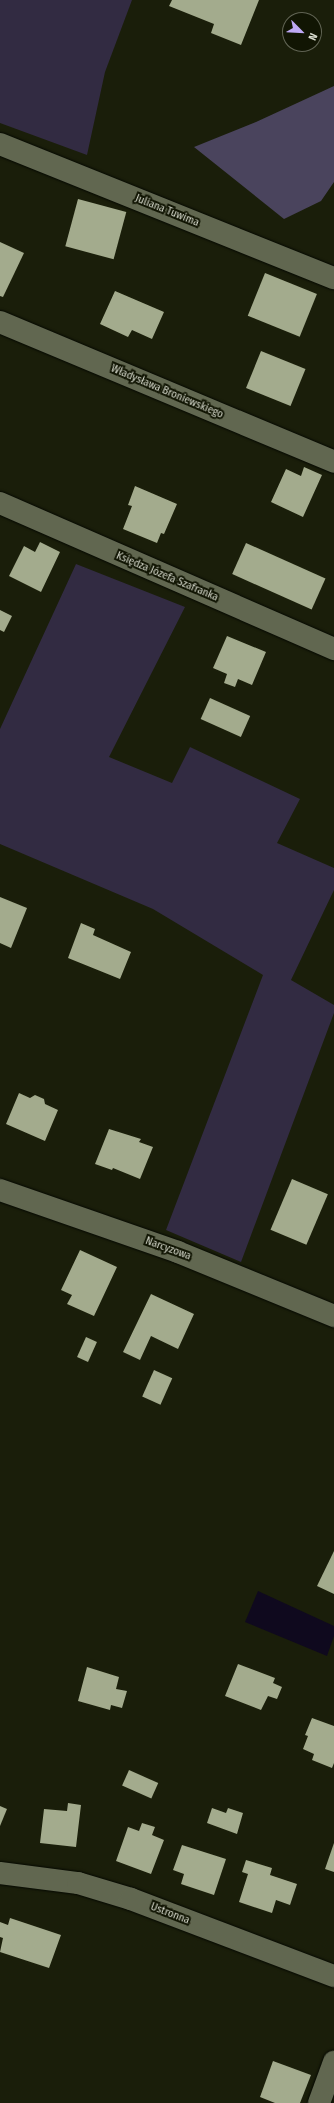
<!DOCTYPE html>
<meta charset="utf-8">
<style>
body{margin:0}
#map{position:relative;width:334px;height:2103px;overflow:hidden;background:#1a1e0a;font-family:"Fira Sans Condensed",sans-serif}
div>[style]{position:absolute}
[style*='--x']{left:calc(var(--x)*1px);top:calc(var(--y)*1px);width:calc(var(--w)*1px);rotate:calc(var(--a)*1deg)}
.green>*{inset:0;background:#322b42}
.forest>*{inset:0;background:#4a445d}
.water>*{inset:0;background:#0f091e}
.building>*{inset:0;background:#a3ab8d;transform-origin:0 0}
.roads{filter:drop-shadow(0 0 1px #050800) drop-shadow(0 0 1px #050800)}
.minor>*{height:22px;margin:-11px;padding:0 11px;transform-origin:11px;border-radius:11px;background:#616750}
span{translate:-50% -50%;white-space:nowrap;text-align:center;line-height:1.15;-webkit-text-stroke:4px #111503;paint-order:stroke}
.street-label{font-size:11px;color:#d8dbce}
.north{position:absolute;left:282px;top:12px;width:40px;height:40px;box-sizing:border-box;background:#111503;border:1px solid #616454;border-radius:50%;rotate:114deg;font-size:11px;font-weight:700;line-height:16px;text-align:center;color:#d8dbce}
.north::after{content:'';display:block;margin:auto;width:14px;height:18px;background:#bea9f5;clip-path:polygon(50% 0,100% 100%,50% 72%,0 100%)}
</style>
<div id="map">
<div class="green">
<i style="clip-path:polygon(0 0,132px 0,105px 72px,87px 155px,0 123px)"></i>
<i style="clip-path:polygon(76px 564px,185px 607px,109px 757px,172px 783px,190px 747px,300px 799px,277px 843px,334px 868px,334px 890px,291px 980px,334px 1005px,334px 1013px,241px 1262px,166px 1230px,263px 975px,153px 909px,0 844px,0 729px)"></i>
</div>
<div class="forest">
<i style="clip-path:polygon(334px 86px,334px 182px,321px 201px,284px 219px,194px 147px,256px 122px)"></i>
</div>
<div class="water">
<i style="clip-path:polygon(258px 1591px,334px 1626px,334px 1636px,327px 1656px,245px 1622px)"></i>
</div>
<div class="building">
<i style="clip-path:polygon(172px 0,259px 0,241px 45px,211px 33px,214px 24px,169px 6px)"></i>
<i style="left:78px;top:199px;width:50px;height:49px;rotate:15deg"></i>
<i style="clip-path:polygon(0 242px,24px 253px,3px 297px,0 296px)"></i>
<i style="left:265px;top:273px;width:56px;height:46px;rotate:22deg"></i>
<i style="clip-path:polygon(115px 291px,164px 312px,152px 339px,132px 330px,128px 337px,100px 324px)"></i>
<i style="left:261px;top:351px;width:48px;height:40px;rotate:22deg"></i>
<i style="clip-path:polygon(304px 467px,322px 475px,303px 517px,271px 502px,286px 469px,301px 476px)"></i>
<i style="clip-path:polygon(135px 486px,177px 504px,164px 534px,161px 533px,157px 543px,123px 529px,132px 506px,128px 505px)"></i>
<i style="clip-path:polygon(40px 542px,60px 552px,41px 592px,9px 576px,24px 546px,35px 552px)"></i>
<i style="left:246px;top:543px;width:87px;height:34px;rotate:24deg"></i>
<i style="clip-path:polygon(0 610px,12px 616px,4px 632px,0 630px)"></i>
<i style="clip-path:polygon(227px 636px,266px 652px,252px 685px,238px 679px,235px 687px,224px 683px,227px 674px,213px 668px)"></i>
<i style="left:210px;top:698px;width:44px;height:23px;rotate:24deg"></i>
<i style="clip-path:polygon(0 897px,27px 908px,11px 948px,0 943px)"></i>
<i style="clip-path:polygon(81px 923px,95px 929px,93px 935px,131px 952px,120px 979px,68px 958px)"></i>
<i style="clip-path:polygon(19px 1093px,30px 1098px,35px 1095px,44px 1099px,45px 1104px,58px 1110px,45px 1141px,6px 1124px)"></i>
<i style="clip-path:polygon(109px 1129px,141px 1139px,139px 1142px,153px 1147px,140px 1179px,113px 1168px,112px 1170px,95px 1164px)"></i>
<i style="left:292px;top:1179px;width:39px;height:55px;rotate:23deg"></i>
<i style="clip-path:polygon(80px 1250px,117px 1267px,94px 1316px,67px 1304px,72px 1295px,61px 1290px)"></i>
<i style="clip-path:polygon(151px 1294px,194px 1314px,178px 1349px,151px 1336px,140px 1360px,123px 1352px)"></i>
<i style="left:86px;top:1337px;width:12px;height:22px;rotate:24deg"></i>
<i style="left:154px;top:1370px;width:20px;height:29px;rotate:24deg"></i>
<i style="clip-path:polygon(334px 1551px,334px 1594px,317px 1586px)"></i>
<i style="clip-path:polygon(238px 1664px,275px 1678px,273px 1683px,282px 1687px,277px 1699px,268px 1696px,261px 1710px,225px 1696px)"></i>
<i style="clip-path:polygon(87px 1667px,119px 1677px,116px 1689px,127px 1691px,122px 1708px,111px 1705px,110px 1710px,78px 1701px)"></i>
<i style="clip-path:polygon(312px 1718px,334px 1726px,334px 1763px,332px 1768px,312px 1760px,314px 1754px,303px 1749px,308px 1736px,305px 1735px)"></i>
<i style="left:129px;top:1770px;width:32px;height:17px;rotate:24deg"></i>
<i style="clip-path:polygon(68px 1803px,81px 1805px,76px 1847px,40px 1843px,44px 1809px,67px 1811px)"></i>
<i style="clip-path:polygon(0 1806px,7px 1809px,0 1826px)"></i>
<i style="clip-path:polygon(212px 1808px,226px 1813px,228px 1808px,243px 1813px,237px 1834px,207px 1823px)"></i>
<i style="clip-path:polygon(142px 1823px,155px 1827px,152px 1835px,164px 1840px,151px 1874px,116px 1861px,128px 1827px,139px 1831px)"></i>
<i style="clip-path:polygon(334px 1843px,334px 1872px,325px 1869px)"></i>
<i style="clip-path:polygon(182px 1845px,226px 1859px,214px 1895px,181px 1884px,184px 1874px,173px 1870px)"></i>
<i style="clip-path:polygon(246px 1860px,272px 1868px,270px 1875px,297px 1884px,290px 1905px,276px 1900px,272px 1913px,239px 1902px,248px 1874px,242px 1872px)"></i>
<i style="clip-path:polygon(10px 1918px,61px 1935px,49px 1968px,0 1952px,3px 1938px,0 1937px,0 1922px,8px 1925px)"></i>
<i style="clip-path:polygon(273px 2061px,311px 2075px,300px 2103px,275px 2103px,260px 2097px)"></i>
</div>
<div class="roads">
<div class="minor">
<i style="--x:0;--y:144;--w:360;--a:21.9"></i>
<i style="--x:0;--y:322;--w:362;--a:22.7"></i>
<i style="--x:0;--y:503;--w:365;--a:23.6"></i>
<i style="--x:0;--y:1190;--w:188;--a:19.2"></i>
<i style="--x:178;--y:1252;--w:169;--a:22.3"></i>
<i style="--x:0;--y:1873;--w:79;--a:7.3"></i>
<i style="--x:78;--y:1883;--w:55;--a:16.8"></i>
<i style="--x:131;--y:1899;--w:217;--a:20.8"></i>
<i style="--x:319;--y:2103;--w:44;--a:-69.9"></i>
</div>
</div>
<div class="street-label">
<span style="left:167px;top:211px;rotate:22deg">Juliana Tuwima</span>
<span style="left:167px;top:392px;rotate:23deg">Władysława Broniewskiego</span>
<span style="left:167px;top:577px;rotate:23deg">Księdza Józefa Szafranka</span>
<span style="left:168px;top:1249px;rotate:20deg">Narcyzowa</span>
<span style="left:170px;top:1914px;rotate:21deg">Ustronna</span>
</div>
<div class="north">N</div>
</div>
